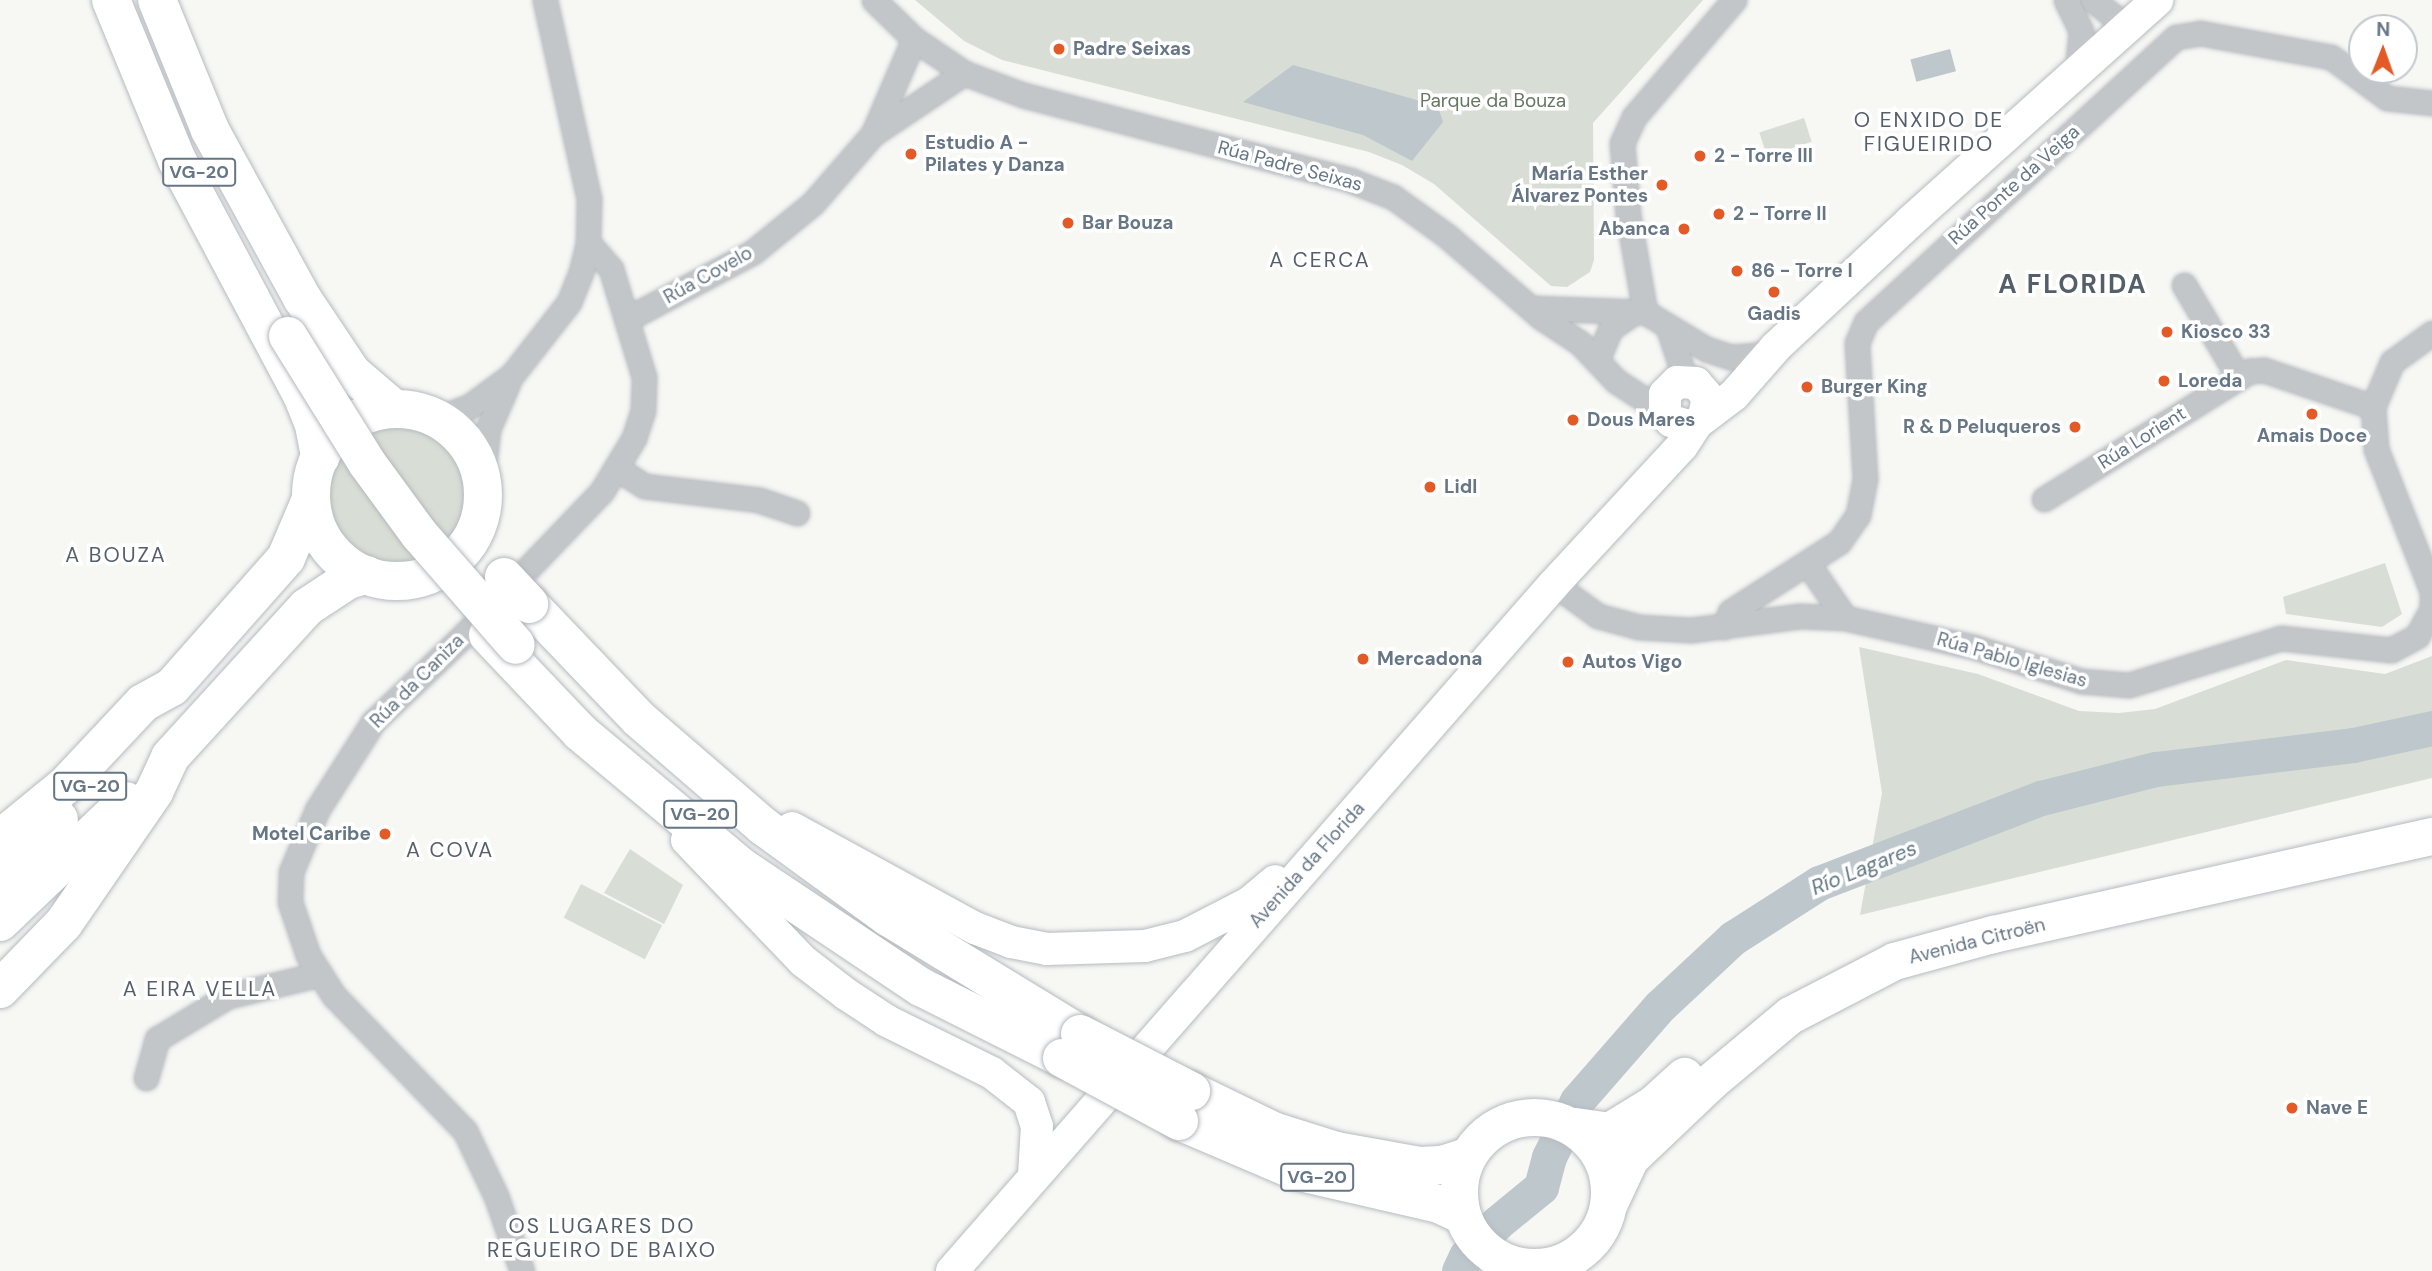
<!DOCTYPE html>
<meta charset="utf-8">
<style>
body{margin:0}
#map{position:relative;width:2432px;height:1271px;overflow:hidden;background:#f7f7f4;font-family:"DM Sans",sans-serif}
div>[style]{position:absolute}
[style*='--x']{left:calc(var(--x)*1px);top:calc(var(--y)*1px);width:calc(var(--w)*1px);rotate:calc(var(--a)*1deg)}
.green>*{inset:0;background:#d8ded5;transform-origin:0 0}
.round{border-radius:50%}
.water>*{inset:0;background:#bdc7cc;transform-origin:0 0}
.river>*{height:35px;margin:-17.5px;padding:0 17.5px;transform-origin:17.5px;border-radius:17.5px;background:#bdc7cc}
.roads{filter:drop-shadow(0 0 2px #b6bbc0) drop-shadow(0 0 2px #b6bbc0)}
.street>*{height:23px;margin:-11.5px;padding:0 11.5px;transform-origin:11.5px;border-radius:11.5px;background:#c2c6c9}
.secondary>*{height:32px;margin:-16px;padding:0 16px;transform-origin:16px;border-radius:16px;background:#fff}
.primary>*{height:37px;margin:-18.5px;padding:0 18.5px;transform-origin:18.5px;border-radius:18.5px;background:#fff}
.primary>.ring{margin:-18.5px;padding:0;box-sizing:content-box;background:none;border:37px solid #fff;border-radius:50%}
.highway>*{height:38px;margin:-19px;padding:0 19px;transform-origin:19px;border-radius:19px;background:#fff}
.highway>.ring{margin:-19px;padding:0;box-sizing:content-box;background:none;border:38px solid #fff;border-radius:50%}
.bridges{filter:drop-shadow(0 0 2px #b5b8bc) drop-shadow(0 0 2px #b5b8bc)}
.highway-bridge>*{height:38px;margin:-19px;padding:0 19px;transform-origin:19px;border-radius:19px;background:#fff}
.dots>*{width:19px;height:19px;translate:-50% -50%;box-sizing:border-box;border:4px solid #fff;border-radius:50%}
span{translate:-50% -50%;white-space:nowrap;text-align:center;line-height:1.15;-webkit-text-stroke:7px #fff;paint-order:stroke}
.shield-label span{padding:2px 5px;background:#fff;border:2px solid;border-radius:5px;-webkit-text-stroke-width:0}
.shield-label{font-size:18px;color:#667685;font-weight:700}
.poi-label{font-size:19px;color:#667685;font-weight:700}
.left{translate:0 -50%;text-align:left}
.right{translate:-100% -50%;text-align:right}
.park-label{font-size:19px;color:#657761}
.street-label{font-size:19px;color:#667685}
.neighbourhood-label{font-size:21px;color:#545f6a;letter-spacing:2px}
.water-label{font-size:21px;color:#627781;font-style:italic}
.district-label{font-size:26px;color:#545f6a;font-weight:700;letter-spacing:2px}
.north{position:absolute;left:2348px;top:14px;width:70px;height:70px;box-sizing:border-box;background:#fff;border:2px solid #c2c8ce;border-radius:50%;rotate:1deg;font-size:19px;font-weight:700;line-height:28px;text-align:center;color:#667685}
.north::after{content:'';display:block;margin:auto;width:24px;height:32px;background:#e35a27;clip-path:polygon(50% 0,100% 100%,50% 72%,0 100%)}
</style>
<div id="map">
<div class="green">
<i style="clip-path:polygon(915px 0,1703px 0,1593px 123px,1594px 260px,1590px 272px,1567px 287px,1551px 286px,1434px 184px,1402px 165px,1369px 152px,1002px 60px,964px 41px)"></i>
<i style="left:1804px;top:118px;width:25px;height:47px;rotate:72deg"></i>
<i class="round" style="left:325px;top:424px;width:142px;height:142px"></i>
<i style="clip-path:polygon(2385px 563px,2402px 614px,2382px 627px,2286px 614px,2283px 597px)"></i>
<i style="clip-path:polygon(1859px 647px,1978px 674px,2079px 711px,2119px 713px,2155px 709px,2286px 660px,2385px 674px,2432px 656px,2432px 778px,1860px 915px,1882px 793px)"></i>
<i style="clip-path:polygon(630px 849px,683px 885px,664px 924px,604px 893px)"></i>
<i style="left:581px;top:884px;width:91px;height:38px;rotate:27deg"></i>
</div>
<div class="water">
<i style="left:1950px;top:49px;width:23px;height:41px;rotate:75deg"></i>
<i style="clip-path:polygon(1293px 65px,1438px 106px,1443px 122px,1412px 161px,1363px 135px,1243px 102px)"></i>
</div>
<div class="river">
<i style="--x:1459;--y:1271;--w:17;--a:-65"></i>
<i style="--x:1466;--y:1256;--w:45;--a:-46.8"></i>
<i style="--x:1497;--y:1223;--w:57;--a:-39.3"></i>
<i style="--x:1541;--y:1187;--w:31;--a:-75"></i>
<i style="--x:1549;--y:1157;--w:63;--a:-63.4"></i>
<i style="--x:1577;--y:1101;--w:126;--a:-48.9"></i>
<i style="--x:1660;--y:1006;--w:100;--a:-43"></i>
<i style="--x:1733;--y:938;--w:102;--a:-32.6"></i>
<i style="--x:1819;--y:883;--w:238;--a:-21"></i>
<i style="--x:2041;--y:798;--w:119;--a:-14.2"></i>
<i style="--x:2156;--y:769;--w:198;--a:-6.9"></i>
<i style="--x:2353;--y:745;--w:81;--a:-12.1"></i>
</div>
<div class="roads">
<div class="street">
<i style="--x:874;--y:0;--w:56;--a:44.3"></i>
<i style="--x:914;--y:39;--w:60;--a:34.2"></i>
<i style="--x:964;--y:73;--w:63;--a:20.4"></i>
<i style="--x:1023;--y:95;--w:340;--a:14.6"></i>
<i style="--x:1352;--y:181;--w:44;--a:21.3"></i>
<i style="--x:1393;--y:197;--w:67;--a:35.8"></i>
<i style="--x:1447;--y:236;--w:125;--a:40.8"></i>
<i style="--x:1542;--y:318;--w:45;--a:33.3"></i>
<i style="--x:1580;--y:343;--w:52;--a:46.5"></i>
<i style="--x:1616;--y:381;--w:59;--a:33.1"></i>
<i style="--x:2066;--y:0;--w:34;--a:64"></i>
<i style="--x:2081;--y:31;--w:40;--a:95.7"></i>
<i style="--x:2093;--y:0;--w:43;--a:38.5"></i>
<i style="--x:873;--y:134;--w:103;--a:-66.7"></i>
<i style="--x:2184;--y:285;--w:108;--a:59.4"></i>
<i style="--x:1532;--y:308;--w:113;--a:2"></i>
<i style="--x:1645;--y:312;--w:71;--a:31.2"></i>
<i style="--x:1706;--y:349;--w:25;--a:18"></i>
<i style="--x:1730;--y:357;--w:26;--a:-4"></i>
<i style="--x:1756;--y:355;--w:19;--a:-21"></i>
<i style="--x:1645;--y:312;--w:98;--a:-99.9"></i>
<i style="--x:1628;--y:215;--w:72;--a:-94.8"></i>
<i style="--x:1622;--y:143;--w:29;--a:-65"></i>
<i style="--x:1634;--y:117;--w:154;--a:-49.5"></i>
<i style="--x:627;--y:319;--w:143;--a:-28"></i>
<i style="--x:753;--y:252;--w:77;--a:-39.2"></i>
<i style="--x:813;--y:203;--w:91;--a:-49"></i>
<i style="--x:873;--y:134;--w:110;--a:-33.8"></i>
<i style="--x:1668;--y:327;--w:57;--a:71.6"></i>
<i style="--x:2432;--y:333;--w:49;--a:144.1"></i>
<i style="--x:2392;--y:362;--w:49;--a:112.9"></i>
<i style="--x:2373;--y:407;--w:42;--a:85.9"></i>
<i style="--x:2376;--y:449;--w:153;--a:68.5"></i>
<i style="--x:1598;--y:358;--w:33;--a:-67"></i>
<i style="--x:1611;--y:328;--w:25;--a:-34"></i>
<i style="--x:435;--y:419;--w:37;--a:-20"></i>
<i style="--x:470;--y:406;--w:52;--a:-36.4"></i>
<i style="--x:512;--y:375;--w:93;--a:-52"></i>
<i style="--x:569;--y:302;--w:32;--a:-68"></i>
<i style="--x:581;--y:272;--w:30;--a:-76"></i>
<i style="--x:588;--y:243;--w:44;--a:-88.7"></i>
<i style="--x:589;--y:199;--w:204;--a:-102.5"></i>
<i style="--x:618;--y:469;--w:31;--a:33"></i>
<i style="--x:644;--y:486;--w:116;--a:6.9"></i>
<i style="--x:759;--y:500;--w:40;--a:18.9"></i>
<i style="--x:482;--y:484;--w:55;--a:-83.8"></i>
<i style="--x:488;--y:429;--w:50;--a:-66.5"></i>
<i style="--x:2044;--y:499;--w:243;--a:-31.9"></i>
<i style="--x:2250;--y:371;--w:14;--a:-4"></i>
<i style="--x:2264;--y:370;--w:115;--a:18.7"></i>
<i style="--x:1808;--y:564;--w:65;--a:55.6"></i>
<i style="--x:1554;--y:584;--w:54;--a:36"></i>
<i style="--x:1598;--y:616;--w:42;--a:15"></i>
<i style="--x:1639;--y:627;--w:52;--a:3.3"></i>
<i style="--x:1691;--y:630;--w:110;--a:-7.3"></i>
<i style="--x:1800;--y:616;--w:45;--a:2.5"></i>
<i style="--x:1845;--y:618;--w:132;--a:12.7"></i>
<i style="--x:1974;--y:647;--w:112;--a:17.6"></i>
<i style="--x:2081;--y:681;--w:48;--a:4.8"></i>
<i style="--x:2129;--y:685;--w:159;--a:-17.2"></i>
<i style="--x:2281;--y:638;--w:111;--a:6.2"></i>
<i style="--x:2391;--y:650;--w:30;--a:-28"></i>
<i style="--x:2417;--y:636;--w:31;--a:-61"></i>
<i style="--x:2432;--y:609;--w:16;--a:-90"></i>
<i style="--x:1724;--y:627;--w:16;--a:-68"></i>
<i style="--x:1730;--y:612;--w:130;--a:-32.7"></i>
<i style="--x:1839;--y:542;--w:33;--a:-55"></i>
<i style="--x:1858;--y:515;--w:37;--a:-79"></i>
<i style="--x:1865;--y:479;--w:136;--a:-93.4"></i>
<i style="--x:1857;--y:343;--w:23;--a:-67"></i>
<i style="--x:1866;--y:322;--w:421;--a:-42.6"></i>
<i style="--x:2176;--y:37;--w:24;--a:-9"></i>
<i style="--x:2200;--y:33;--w:133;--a:10.4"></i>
<i style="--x:2331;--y:57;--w:69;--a:36.2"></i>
<i style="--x:2387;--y:98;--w:45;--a:6.3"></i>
<i style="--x:146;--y:1078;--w:41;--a:-74.2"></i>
<i style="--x:157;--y:1039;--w:83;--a:-31.2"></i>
<i style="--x:228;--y:996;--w:95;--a:-13.4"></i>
<i style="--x:522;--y:1271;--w:79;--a:-109.1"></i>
<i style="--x:496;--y:1196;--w:72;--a:-115.5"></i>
<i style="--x:465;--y:1131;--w:188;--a:-134.1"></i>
<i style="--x:334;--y:996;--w:49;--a:-122.4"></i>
<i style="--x:308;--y:955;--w:56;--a:-108.8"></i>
<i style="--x:290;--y:902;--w:30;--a:-88"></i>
<i style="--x:291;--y:872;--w:67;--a:-67.2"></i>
<i style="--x:317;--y:810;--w:104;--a:-57.5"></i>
<i style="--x:373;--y:722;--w:126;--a:-43.7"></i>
<i style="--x:464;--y:635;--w:199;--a:-46.2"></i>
<i style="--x:602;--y:491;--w:62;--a:-58.9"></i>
<i style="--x:634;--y:438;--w:29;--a:-72"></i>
<i style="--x:643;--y:410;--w:33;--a:-88"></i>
<i style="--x:644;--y:377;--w:113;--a:-107"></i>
<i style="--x:611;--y:269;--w:35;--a:-131"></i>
</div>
<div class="secondary">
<i style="--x:1704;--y:417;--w:20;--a:-79"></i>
<i style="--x:1708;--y:397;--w:18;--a:-131"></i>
<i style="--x:1696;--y:383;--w:19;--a:-177"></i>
<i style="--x:1677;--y:382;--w:17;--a:135"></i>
<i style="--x:1665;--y:394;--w:19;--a:90"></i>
<i style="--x:1665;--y:413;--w:10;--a:53"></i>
<i style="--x:1671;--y:421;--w:18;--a:16"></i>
<i style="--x:1688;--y:426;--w:9;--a:-18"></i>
<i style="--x:1697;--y:423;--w:46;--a:-37.1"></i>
<i style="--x:1734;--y:395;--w:64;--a:-48.8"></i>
<i style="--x:1776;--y:347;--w:185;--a:-43"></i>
<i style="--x:1911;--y:221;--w:331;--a:-41.9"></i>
<i style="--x:792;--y:828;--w:209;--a:28.7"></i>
<i style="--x:975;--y:928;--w:39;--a:21"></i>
<i style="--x:1011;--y:942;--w:37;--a:11"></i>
<i style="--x:1047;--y:949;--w:98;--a:-1.8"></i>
<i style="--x:1145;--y:946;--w:41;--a:-14"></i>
<i style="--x:1185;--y:936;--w:72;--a:-27.3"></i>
<i style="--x:1249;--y:903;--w:34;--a:-40"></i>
<i style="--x:687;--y:840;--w:168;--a:46.2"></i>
<i style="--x:803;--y:961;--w:54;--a:37.5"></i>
<i style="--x:846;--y:994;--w:49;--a:33.4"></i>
<i style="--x:887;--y:1021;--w:117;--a:26.3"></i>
<i style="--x:992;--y:1073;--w:47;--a:38.1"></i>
<i style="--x:1029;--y:1102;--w:25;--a:72"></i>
<i style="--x:1037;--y:1126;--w:49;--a:93.5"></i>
<i style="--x:952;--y:1271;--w:913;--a:-48.77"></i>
<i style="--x:1554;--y:584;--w:188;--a:-47.2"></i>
<i style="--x:1682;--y:446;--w:27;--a:-57"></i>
</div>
<div class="primary">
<i class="ring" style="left:1459px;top:1117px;width:113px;height:113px"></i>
<i style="--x:1575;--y:1126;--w:34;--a:8"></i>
<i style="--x:1609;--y:1131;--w:52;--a:-31.5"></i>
<i style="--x:1653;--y:1104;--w:42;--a:-42.1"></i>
<i style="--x:1609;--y:1203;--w:50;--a:-65"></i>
<i style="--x:1630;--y:1158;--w:112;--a:-43.5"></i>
<i style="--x:1711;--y:1081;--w:103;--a:-39.9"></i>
<i style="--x:1790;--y:1015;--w:117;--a:-27.4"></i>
<i style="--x:1894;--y:961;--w:103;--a:-15.3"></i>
<i style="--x:1993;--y:934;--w:450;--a:-12.6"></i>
</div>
<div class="highway">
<i style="--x:111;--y:0;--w:173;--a:67.6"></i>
<i style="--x:177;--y:160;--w:266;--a:62"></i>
<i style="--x:302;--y:395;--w:32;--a:68"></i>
<i style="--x:314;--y:425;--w:33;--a:79"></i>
<i style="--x:157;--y:0;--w:140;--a:67.8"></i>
<i style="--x:210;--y:130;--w:192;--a:61.3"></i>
<i style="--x:302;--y:298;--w:90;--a:56.3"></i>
<i style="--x:352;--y:373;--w:55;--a:40.6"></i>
<i class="ring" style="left:311px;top:409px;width:134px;height:134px"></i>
<i style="--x:529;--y:604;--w:159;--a:46.3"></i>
<i style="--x:639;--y:719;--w:164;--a:40.8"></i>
<i style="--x:763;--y:826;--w:155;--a:36.1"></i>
<i style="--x:888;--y:917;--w:225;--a:31.4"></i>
<i style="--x:488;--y:635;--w:134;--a:46.5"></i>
<i style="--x:580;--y:732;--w:209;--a:39.9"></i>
<i style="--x:740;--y:866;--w:218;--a:33.8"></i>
<i style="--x:921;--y:987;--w:158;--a:26.7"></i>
<i style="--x:0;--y:839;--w:85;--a:-39.3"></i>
<i style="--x:66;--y:785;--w:112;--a:-46.8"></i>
<i style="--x:143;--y:703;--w:33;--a:-29"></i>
<i style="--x:172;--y:687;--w:172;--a:-48.5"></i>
<i style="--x:286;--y:558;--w:64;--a:-67"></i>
<i style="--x:0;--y:879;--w:84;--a:-45.5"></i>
<i style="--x:0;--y:922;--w:175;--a:-43.6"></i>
<i style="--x:0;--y:989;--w:92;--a:-45.9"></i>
<i style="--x:64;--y:923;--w:159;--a:-55.5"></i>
<i style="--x:154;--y:792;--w:38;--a:-65"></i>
<i style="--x:170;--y:757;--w:203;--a:-47.6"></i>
<i style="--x:307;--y:607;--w:49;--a:-33.4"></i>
<i style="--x:348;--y:580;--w:19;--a:-16"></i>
<i style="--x:1191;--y:1091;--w:91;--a:26"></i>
<i style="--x:1273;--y:1131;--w:66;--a:17.6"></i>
<i style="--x:1336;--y:1151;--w:85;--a:10.1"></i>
<i style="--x:1420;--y:1166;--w:22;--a:-3"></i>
<i style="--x:1442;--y:1165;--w:25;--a:-18"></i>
<i style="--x:1179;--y:1121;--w:127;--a:23.1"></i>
<i style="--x:1296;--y:1171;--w:147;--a:13"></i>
<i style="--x:1439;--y:1204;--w:23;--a:25"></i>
</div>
</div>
<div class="bridges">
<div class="highway-bridge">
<i style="--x:288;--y:336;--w:150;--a:58.1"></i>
<i style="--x:367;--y:463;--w:88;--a:53.8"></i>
<i style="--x:419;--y:534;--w:147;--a:48.9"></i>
<i style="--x:504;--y:577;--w:37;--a:47"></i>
<i style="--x:1080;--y:1034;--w:125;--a:27.2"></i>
<i style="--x:1062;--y:1058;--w:133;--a:28.3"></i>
</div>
</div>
<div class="dots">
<i style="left:1059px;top:49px;background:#e35a27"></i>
<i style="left:911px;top:154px;background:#e35a27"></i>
<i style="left:1700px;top:156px;background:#e35a27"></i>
<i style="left:1662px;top:185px;background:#e35a27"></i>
<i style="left:1719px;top:214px;background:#e35a27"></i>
<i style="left:1068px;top:223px;background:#e35a27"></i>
<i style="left:1684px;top:229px;background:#e35a27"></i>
<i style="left:1737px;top:271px;background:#e35a27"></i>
<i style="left:1774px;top:292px;background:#e35a27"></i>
<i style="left:2167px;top:332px;background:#e35a27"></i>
<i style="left:2164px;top:381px;background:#e35a27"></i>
<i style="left:1807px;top:387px;background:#e35a27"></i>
<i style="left:2312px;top:414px;background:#e35a27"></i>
<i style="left:1573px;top:420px;background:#e35a27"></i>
<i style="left:2075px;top:427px;background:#e35a27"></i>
<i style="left:1430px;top:487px;background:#e35a27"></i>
<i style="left:1363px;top:659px;background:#e35a27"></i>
<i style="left:1568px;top:662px;background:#e35a27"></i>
<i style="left:385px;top:834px;background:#e35a27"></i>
<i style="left:2292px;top:1108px;background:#e35a27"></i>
</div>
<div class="shield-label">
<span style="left:199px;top:172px">VG-20</span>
<span style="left:90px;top:786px">VG-20</span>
<span style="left:700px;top:814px">VG-20</span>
<span style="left:1317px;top:1177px">VG-20</span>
</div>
<div class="poi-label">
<span class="left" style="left:1073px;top:49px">Padre Seixas</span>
<span class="left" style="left:925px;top:154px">Estudio A -<br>Pilates y Danza</span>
<span class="left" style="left:1714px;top:156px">2 - Torre III</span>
<span class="right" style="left:1648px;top:185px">María Esther<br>Álvarez Pontes</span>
<span class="left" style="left:1733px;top:214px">2 - Torre II</span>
<span class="left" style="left:1082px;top:223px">Bar Bouza</span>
<span class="right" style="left:1670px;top:229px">Abanca</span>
<span class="left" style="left:1751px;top:271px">86 - Torre I</span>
<span style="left:1774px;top:314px">Gadis</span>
<span class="left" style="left:2181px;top:332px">Kiosco 33</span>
<span class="left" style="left:2178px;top:381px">Loreda</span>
<span class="left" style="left:1821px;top:387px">Burger King</span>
<span class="left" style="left:1587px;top:420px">Dous Mares</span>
<span class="right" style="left:2061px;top:427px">R &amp; D Peluqueros</span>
<span style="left:2312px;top:436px">Amais Doce</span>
<span class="left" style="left:1444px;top:487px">Lidl</span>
<span class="left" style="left:1377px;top:659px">Mercadona</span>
<span class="left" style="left:1582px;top:662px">Autos Vigo</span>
<span class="right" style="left:371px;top:834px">Motel Caribe</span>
<span class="left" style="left:2306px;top:1108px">Nave E</span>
</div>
<div class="park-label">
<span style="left:1493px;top:101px">Parque da Bouza</span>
</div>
<div class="street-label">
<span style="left:1290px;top:166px;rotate:15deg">Rúa Padre Seixas</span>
<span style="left:2014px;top:185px;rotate:-42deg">Rúa Ponte da Veiga</span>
<span style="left:708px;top:275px;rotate:-29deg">Rúa Covelo</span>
<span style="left:2142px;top:438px;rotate:-32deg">Rúa Lorient</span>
<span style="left:2012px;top:660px;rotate:16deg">Rúa Pablo Iglesias</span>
<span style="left:417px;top:681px;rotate:-45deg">Rúa da Caniza</span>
<span style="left:1307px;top:865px;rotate:-48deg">Avenida da Florida</span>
<span style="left:1977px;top:941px;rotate:-14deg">Avenida Citroën</span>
</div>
<div class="neighbourhood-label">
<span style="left:1929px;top:132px">O ENXIDO DE<br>FIGUEIRIDO</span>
<span style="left:1320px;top:260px">A CERCA</span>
<span style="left:116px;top:555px">A BOUZA</span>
<span style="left:450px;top:850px">A COVA</span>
<span style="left:200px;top:989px">A EIRA VELLA</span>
<span style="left:602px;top:1238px">OS LUGARES DO<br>REGUEIRO DE BAIXO</span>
</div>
<div class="water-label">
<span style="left:1864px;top:868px;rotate:-22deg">Río Lagares</span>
</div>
<div class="district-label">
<span style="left:2073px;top:285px">A FLORIDA</span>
</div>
<div class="north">N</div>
</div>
